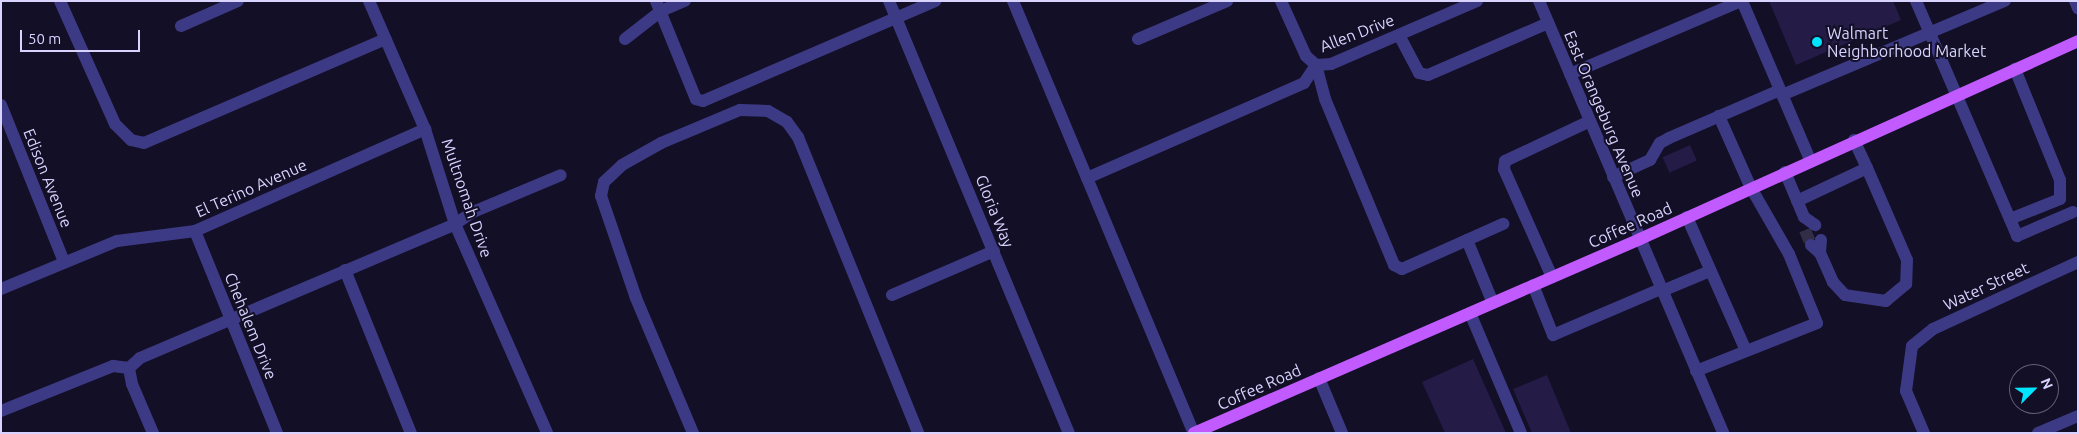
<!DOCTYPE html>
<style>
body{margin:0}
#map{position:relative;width:2079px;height:434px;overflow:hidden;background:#130f26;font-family:Ubuntu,sans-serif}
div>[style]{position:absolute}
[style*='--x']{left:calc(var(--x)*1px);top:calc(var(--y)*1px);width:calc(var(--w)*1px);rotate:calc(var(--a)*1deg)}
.building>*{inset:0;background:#241b47;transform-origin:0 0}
.minor-tunnel>*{height:12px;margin-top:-6px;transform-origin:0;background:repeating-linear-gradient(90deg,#312d47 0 12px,transparent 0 18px)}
.minor>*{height:12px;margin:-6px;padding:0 6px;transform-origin:6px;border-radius:6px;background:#3d3a85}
.major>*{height:12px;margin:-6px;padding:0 6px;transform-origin:6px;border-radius:6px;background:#c25bff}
.dots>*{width:14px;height:14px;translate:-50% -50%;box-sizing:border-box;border:2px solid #130f26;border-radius:50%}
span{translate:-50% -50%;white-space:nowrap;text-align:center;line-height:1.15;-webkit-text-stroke:4px #130f26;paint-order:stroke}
.street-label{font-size:16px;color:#d9d4ff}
.poi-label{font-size:16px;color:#d9d4ff}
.left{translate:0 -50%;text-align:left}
.frame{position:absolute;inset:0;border:2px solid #d9d4ff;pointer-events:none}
.north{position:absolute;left:2009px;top:364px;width:50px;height:50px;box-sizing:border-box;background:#130f26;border:1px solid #625e7d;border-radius:50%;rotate:67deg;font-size:14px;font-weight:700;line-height:20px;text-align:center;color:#d9d4ff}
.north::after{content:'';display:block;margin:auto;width:18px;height:22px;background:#00e5ff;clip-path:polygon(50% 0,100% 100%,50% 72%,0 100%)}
.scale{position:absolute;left:20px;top:30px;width:120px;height:22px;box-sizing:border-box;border:2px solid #d9d4ff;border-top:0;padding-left:6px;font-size:15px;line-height:18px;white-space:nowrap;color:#d9d4ff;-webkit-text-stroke:4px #130f26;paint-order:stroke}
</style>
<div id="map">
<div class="building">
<i style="clip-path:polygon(1769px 1px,1893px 1px,1901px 20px,1796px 65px)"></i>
<i style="left:1690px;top:145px;width:17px;height:30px;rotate:66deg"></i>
<i style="clip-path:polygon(1473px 359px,1506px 433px,1445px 433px,1422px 382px)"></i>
<i style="clip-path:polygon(1547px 375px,1571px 433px,1532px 433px,1513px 389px)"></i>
</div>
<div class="minor-tunnel">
<i style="--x:1805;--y:230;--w:16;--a:68"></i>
</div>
<div class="minor">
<i style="--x:60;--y:1;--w:135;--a:65.9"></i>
<i style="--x:115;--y:124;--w:23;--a:45"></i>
<i style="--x:131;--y:140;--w:13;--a:13"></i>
<i style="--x:144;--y:143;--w:263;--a:-23.3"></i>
<i style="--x:369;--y:1;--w:140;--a:66.4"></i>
<i style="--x:425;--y:129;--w:100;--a:72.5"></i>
<i style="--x:455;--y:224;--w:228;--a:66.2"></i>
<i style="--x:656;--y:1;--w:106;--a:67.8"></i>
<i style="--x:696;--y:99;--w:7;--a:16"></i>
<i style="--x:703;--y:101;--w:253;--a:-23.3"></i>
<i style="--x:889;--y:1;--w:468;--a:67.4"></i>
<i style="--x:1013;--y:1;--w:468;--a:67.3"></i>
<i style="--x:1281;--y:1;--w:60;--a:65.6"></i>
<i style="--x:1306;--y:56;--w:13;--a:42"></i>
<i style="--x:1316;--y:65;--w:15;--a:-4"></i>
<i style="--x:1331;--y:64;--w:159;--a:-23.3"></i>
<i style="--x:1539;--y:1;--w:470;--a:66.9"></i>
<i style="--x:1742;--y:1;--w:173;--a:66.8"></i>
<i style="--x:1916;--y:1;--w:256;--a:66.7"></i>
<i style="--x:2017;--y:236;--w:61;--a:-23.2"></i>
<i style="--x:2075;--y:1;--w:8;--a:67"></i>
<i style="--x:181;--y:26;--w:62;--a:-23.7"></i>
<i style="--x:1399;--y:35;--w:43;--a:62.2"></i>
<i style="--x:1419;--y:73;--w:9;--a:13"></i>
<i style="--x:1428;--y:75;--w:131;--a:-23.4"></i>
<i style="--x:625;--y:39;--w:46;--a:-37.9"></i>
<i style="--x:661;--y:11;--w:26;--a:-23"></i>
<i style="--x:1138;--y:39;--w:97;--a:-23.1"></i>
<i style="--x:1316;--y:65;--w:35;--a:75"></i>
<i style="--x:1325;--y:99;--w:180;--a:67.4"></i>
<i style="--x:1394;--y:265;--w:9;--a:27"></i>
<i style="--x:1402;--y:269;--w:111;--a:-24"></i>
<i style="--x:1570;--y:74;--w:186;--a:-23.1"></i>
<i style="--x:1782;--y:95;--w:242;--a:-22.9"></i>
<i style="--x:1;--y:105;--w:169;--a:68.1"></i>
<i style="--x:1854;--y:140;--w:31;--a:65"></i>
<i style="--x:1785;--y:172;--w:49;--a:67.1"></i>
<i style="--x:1804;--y:217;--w:14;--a:36"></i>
<i style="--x:1613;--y:177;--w:41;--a:-24.7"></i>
<i style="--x:1650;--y:160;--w:20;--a:-60"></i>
<i style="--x:1660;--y:143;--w:10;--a:-29"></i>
<i style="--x:1669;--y:138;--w:121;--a:-23.4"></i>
<i style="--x:1087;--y:178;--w:237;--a:-23.6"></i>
<i style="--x:1304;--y:83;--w:22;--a:-56"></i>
<i style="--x:1797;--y:201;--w:77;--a:-25.2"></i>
<i style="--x:1867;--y:168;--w:100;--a:66.5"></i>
<i style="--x:1907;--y:260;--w:24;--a:92"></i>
<i style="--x:1906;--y:284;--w:26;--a:140"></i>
<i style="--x:1886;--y:301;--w:41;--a:-171.7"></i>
<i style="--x:1845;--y:295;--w:18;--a:-133"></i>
<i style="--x:1833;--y:282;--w:32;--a:-114"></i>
<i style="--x:1687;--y:217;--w:146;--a:66.2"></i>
<i style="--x:2010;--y:219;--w:54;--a:-21.8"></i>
<i style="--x:2060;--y:199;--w:19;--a:-90"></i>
<i style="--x:2060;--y:180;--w:120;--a:-112.1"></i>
<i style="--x:195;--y:231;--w:218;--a:67.9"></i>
<i style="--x:1467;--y:240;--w:68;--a:67.6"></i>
<i style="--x:1811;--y:245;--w:12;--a:42"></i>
<i style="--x:1820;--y:253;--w:13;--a:-86"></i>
<i style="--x:345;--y:270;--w:176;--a:68"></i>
<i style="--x:1552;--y:277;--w:118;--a:-114"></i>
<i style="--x:1504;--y:169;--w:8;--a:-83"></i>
<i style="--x:1505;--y:161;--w:94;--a:-25.2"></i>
<i style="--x:1533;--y:285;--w:54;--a:68.2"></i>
<i style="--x:1553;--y:335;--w:117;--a:-23.1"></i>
<i style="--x:1;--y:289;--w:126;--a:-22.5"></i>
<i style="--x:117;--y:241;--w:79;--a:-7.3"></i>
<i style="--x:195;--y:231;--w:252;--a:-23.9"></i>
<i style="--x:1662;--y:291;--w:52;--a:-22.6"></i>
<i style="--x:892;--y:295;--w:111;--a:-23.3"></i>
<i style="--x:1470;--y:313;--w:130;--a:67"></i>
<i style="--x:1696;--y:371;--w:130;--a:-21.6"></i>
<i style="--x:1817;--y:323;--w:74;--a:-112.1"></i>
<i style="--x:1789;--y:254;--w:76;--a:-119.9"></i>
<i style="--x:1751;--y:188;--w:79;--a:-114"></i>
<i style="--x:1319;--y:378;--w:60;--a:67.3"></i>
<i style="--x:1;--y:411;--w:121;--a:-21.9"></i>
<i style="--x:113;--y:366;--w:16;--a:7"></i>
<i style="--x:153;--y:433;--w:53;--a:-113.2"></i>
<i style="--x:132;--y:384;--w:16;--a:-101"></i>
<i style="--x:129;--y:368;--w:15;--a:-42"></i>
<i style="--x:140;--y:358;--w:342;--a:-23"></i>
<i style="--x:455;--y:224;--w:22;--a:-34"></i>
<i style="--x:473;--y:212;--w:95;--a:-22.8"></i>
<i style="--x:693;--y:433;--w:147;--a:-112.9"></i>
<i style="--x:636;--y:298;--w:108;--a:-108.9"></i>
<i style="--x:601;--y:196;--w:14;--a:-78"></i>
<i style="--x:604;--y:182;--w:25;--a:-43"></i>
<i style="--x:622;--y:165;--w:45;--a:-29.4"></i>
<i style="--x:661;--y:143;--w:86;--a:-22.7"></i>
<i style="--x:740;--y:110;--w:28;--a:2"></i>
<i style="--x:768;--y:111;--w:22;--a:30"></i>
<i style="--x:787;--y:122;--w:19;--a:54"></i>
<i style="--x:798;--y:137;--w:319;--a:67.9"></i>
<i style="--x:1924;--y:433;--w:46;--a:-113.2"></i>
<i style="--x:1906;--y:391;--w:45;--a:-82.4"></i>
<i style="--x:1912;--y:346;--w:27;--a:-39"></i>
<i style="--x:1933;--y:329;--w:160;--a:-24.8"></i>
<i style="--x:2038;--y:433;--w:43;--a:-23"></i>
</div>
<div class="major">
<i style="--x:1194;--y:433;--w:486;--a:-23.5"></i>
<i style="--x:1640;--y:239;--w:481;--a:-24.3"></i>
</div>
<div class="dots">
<i style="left:1817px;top:42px;background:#00e5ff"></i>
</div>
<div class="street-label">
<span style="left:1357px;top:33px;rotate:-21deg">Allen Drive</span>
<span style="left:1604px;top:114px;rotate:67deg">East Orangeburg Avenue</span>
<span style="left:48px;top:178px;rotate:68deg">Edison Avenue</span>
<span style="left:251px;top:188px;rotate:-24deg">El Terino Avenue</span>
<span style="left:467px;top:198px;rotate:71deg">Multnomah Drive</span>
<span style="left:995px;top:211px;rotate:68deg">Gloria Way</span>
<span style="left:1630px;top:225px;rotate:-24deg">Coffee Road</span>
<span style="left:1986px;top:286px;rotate:-25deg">Water Street</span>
<span style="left:251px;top:326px;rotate:68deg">Chehalem Drive</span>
<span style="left:1259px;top:387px;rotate:-24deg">Coffee Road</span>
</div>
<div class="poi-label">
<span class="left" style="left:1827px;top:42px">Walmart<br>Neighborhood Market</span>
</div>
<div class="frame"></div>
<div class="north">N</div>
<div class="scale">50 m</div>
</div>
